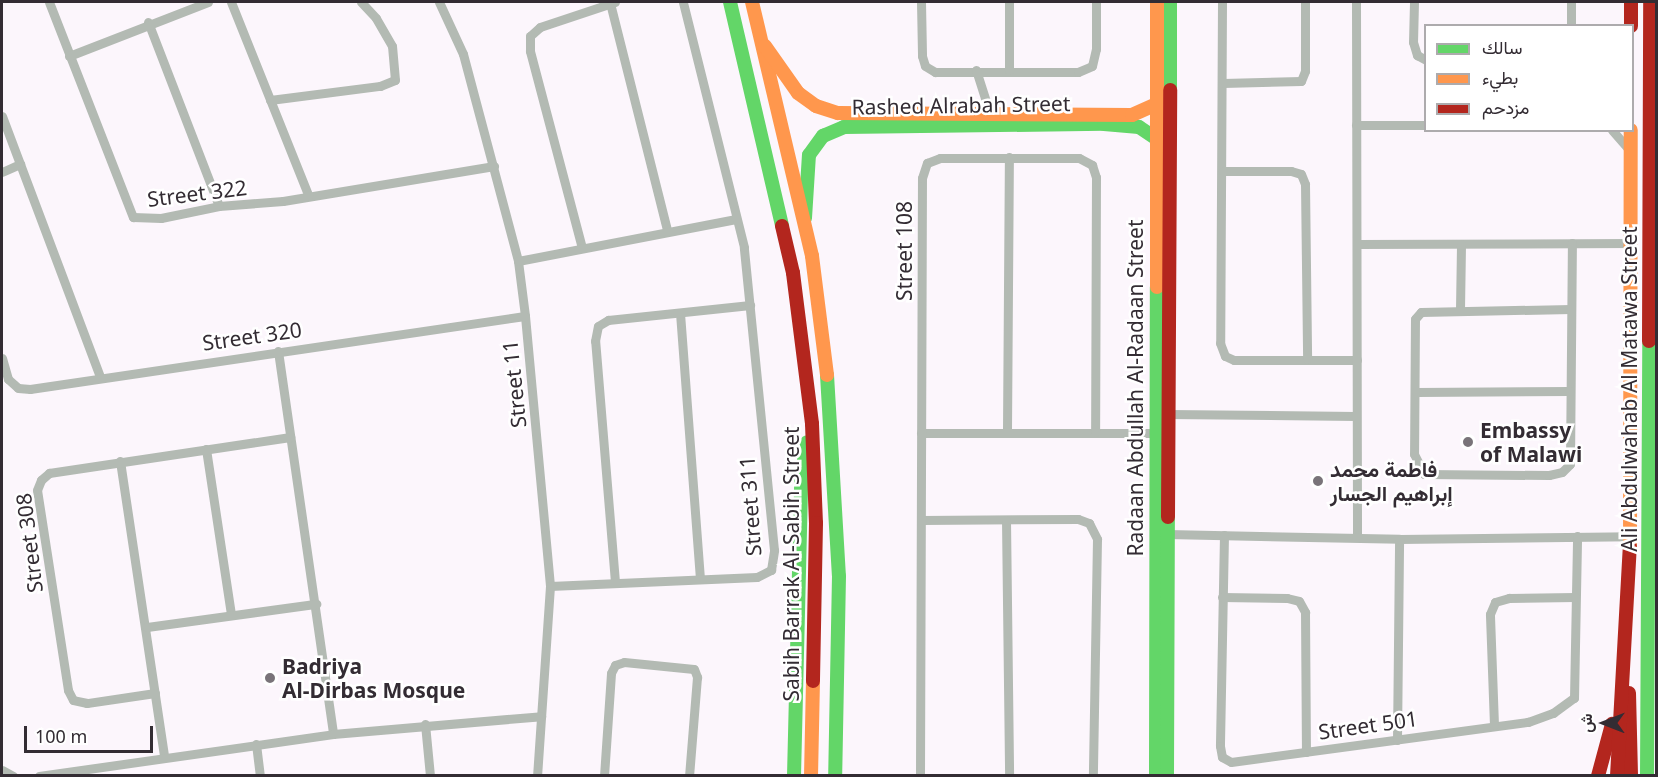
<!DOCTYPE html>
<meta charset="utf-8">
<style>
body{margin:0}
#map{position:relative;width:1658px;height:777px;overflow:hidden;background:#fcf6fc;font-family:"Noto Sans",Vazirmatn,sans-serif}
div>[style]{position:absolute}
[style*='--x']{left:calc(var(--x)*1px);top:calc(var(--y)*1px);width:calc(var(--w)*1px);rotate:calc(var(--a)*1deg)}
.street>*{height:9px;margin:-4.5px;padding:0 4.5px;transform-origin:4.5px;border-radius:4.5px;background:#b3bab3}
.fast>*{height:14px;margin:-7px;padding:0 7px;transform-origin:7px;border-radius:7px;background:#63d668}
.slow>*{height:14px;margin:-7px;padding:0 7px;transform-origin:7px;border-radius:7px;background:#ff974d}
.jam>*{height:14px;margin:-7px;padding:0 7px;transform-origin:7px;border-radius:7px;background:#b3261e}
.dots>*{width:16px;height:16px;translate:-50% -50%;box-sizing:border-box;border:3px solid #fff;border-radius:50%}
span{translate:-50% -50%;white-space:nowrap;text-align:center;line-height:1.15;-webkit-text-stroke:5px #fff;paint-order:stroke}
.street-label{font-size:21px;color:#332c33}
.poi-label{font-size:21px;color:#332c33;font-weight:700}
.left{translate:0 -50%;text-align:left}
.frame{position:absolute;inset:0;border:3px solid #332c33;pointer-events:none}
.legend{position:absolute;left:1424px;top:24px;width:210px;height:108px;box-sizing:border-box;background:#fff;border:2px solid #adabad;margin:0;padding:8px 10px;list-style:none;font-size:18px;color:#332c33}
.legend li{display:flex;align-items:center;gap:12px;height:30px}
.legend b{width:30px;border:2px solid #adabad}
.north{position:absolute;left:1574px;top:693px;width:60px;height:60px;-webkit-text-stroke:4px #fff;paint-order:stroke;rotate:270deg;font-size:16px;font-weight:700;line-height:24px;text-align:center;color:#332c33}
.north::after{content:'';display:block;margin:auto;width:21px;height:27px;background:#332c33;clip-path:polygon(50% 0,100% 100%,50% 72%,0 100%)}
.scale{position:absolute;left:24px;top:726px;width:129px;height:27px;box-sizing:border-box;border:3px solid #332c33;border-top:0;padding-left:8px;font-size:18px;line-height:21px;white-space:nowrap;color:#332c33;-webkit-text-stroke:4px #fff;paint-order:stroke}
</style>
<div id="map">
<div class="street">
<i style="--x:49;--y:2;--w:231;--a:68.7"></i>
<i style="--x:133;--y:217;--w:28;--a:2"></i>
<i style="--x:161;--y:218;--w:59;--a:-11.7"></i>
<i style="--x:219;--y:206;--w:64;--a:-4.5"></i>
<i style="--x:283;--y:201;--w:214;--a:-9.4"></i>
<i style="--x:231;--y:2;--w:208;--a:68.2"></i>
<i style="--x:439;--y:2;--w:57;--a:65.2"></i>
<i style="--x:463;--y:54;--w:214;--a:75.1"></i>
<i style="--x:518;--y:261;--w:55;--a:82.7"></i>
<i style="--x:525;--y:316;--w:271;--a:84.7"></i>
<i style="--x:550;--y:586;--w:190;--a:93.9"></i>
<i style="--x:921;--y:2;--w:54;--a:88.9"></i>
<i style="--x:922;--y:56;--w:10;--a:73"></i>
<i style="--x:925;--y:66;--w:12;--a:31"></i>
<i style="--x:935;--y:72;--w:143;--a:0"></i>
<i style="--x:1078;--y:72;--w:15;--a:-23"></i>
<i style="--x:1092;--y:66;--w:17;--a:-77"></i>
<i style="--x:1096;--y:49;--w:47;--a:-90"></i>
<i style="--x:1222;--y:2;--w:341;--a:90.3"></i>
<i style="--x:1220;--y:343;--w:14;--a:69"></i>
<i style="--x:1225;--y:356;--w:10;--a:24"></i>
<i style="--x:1234;--y:360;--w:123;--a:0"></i>
<i style="--x:1356;--y:2;--w:534;--a:89.89"></i>
<i style="--x:1414;--y:2;--w:40;--a:91.4"></i>
<i style="--x:1413;--y:42;--w:14;--a:73"></i>
<i style="--x:1417;--y:55;--w:10;--a:29"></i>
<i style="--x:610;--y:3;--w:234;--a:75.9"></i>
<i style="--x:148;--y:22;--w:197;--a:68.9"></i>
<i style="--x:1571;--y:26;--w:24;--a:-90"></i>
<i style="--x:69;--y:56;--w:149;--a:-21.2"></i>
<i style="--x:976;--y:70;--w:46;--a:72.3"></i>
<i style="--x:1009;--y:70;--w:68;--a:-90"></i>
<i style="--x:1223;--y:83;--w:78;--a:-1.5"></i>
<i style="--x:1301;--y:81;--w:11;--a:-68"></i>
<i style="--x:1305;--y:71;--w:69;--a:-90"></i>
<i style="--x:270;--y:100;--w:111;--a:-7.3"></i>
<i style="--x:380;--y:86;--w:16;--a:-22"></i>
<i style="--x:395;--y:80;--w:34;--a:-95"></i>
<i style="--x:392;--y:46;--w:32;--a:-120"></i>
<i style="--x:376;--y:18;--w:22;--a:-133"></i>
<i style="--x:2;--y:116;--w:279;--a:69.4"></i>
<i style="--x:1356;--y:125;--w:70;--a:0"></i>
<i style="--x:1612;--y:130;--w:28;--a:49"></i>
<i style="--x:1223;--y:171;--w:68;--a:0"></i>
<i style="--x:1291;--y:171;--w:10;--a:17"></i>
<i style="--x:1301;--y:174;--w:11;--a:68"></i>
<i style="--x:1305;--y:184;--w:175;--a:89.3"></i>
<i style="--x:2;--y:172;--w:20;--a:-24"></i>
<i style="--x:1357;--y:244;--w:274;--a:-0.2"></i>
<i style="--x:582;--y:248;--w:204;--a:-104.8"></i>
<i style="--x:530;--y:51;--w:15;--a:-90"></i>
<i style="--x:530;--y:36;--w:13;--a:-42"></i>
<i style="--x:540;--y:27;--w:79;--a:-18.4"></i>
<i style="--x:518;--y:261;--w:222;--a:-10.9"></i>
<i style="--x:1460;--y:309;--w:65;--a:-89.1"></i>
<i style="--x:1571;--y:309;--w:150;--a:178.9"></i>
<i style="--x:1421;--y:312;--w:9;--a:131"></i>
<i style="--x:1415;--y:319;--w:135;--a:90.4"></i>
<i style="--x:1414;--y:454;--w:22;--a:63"></i>
<i style="--x:1424;--y:474;--w:125;--a:0.5"></i>
<i style="--x:1549;--y:475;--w:13;--a:-13"></i>
<i style="--x:1562;--y:472;--w:11;--a:-45"></i>
<i style="--x:1570;--y:464;--w:221;--a:-89.5"></i>
<i style="--x:680;--y:313;--w:265;--a:85.7"></i>
<i style="--x:278;--y:351;--w:387;--a:81.8"></i>
<i style="--x:2;--y:358;--w:22;--a:74"></i>
<i style="--x:8;--y:379;--w:13;--a:42"></i>
<i style="--x:18;--y:388;--w:12;--a:5"></i>
<i style="--x:30;--y:389;--w:500;--a:-8.39"></i>
<i style="--x:1416;--y:392;--w:154;--a:-0.4"></i>
<i style="--x:1167;--y:414;--w:189;--a:0.6"></i>
<i style="--x:1007;--y:431;--w:274;--a:-89.6"></i>
<i style="--x:921;--y:433;--w:234;--a:0"></i>
<i style="--x:206;--y:449;--w:167;--a:81.4"></i>
<i style="--x:120;--y:461;--w:298;--a:81.5"></i>
<i style="--x:922;--y:520;--w:156;--a:-0.4"></i>
<i style="--x:1078;--y:519;--w:12;--a:20"></i>
<i style="--x:1089;--y:523;--w:18;--a:63"></i>
<i style="--x:1097;--y:539;--w:237;--a:91"></i>
<i style="--x:1006;--y:520;--w:256;--a:89.3"></i>
<i style="--x:1167;--y:534;--w:232;--a:1.2"></i>
<i style="--x:1399;--y:539;--w:232;--a:-0.7"></i>
<i style="--x:1224;--y:535;--w:211;--a:91.1"></i>
<i style="--x:1220;--y:746;--w:11;--a:80"></i>
<i style="--x:1222;--y:757;--w:10;--a:29"></i>
<i style="--x:1231;--y:762;--w:300;--a:-7.7"></i>
<i style="--x:1528;--y:722;--w:27;--a:-20"></i>
<i style="--x:1553;--y:713;--w:26;--a:-36"></i>
<i style="--x:1574;--y:698;--w:162;--a:-88.9"></i>
<i style="--x:615;--y:582;--w:242;--a:-94.7"></i>
<i style="--x:595;--y:341;--w:15;--a:-79"></i>
<i style="--x:598;--y:326;--w:12;--a:-31"></i>
<i style="--x:608;--y:320;--w:143;--a:-6"></i>
<i style="--x:550;--y:586;--w:207;--a:-2.5"></i>
<i style="--x:757;--y:577;--w:16;--a:-27"></i>
<i style="--x:771;--y:570;--w:20;--a:-81"></i>
<i style="--x:774;--y:550;--w:304;--a:-95.7"></i>
<i style="--x:744;--y:247;--w:252;--a:-104"></i>
<i style="--x:1222;--y:597;--w:65;--a:0.9"></i>
<i style="--x:1287;--y:598;--w:12;--a:14"></i>
<i style="--x:1299;--y:601;--w:13;--a:61"></i>
<i style="--x:1305;--y:612;--w:140;--a:89.6"></i>
<i style="--x:147;--y:627;--w:171;--a:-7.8"></i>
<i style="--x:155;--y:693;--w:69;--a:171.6"></i>
<i style="--x:87;--y:703;--w:14;--a:-168"></i>
<i style="--x:73;--y:700;--w:11;--a:-117"></i>
<i style="--x:68;--y:690;--w:202;--a:-98.8"></i>
<i style="--x:37;--y:490;--w:11;--a:-68"></i>
<i style="--x:41;--y:480;--w:11;--a:-41"></i>
<i style="--x:49;--y:473;--w:244;--a:-8.5"></i>
<i style="--x:425;--y:724;--w:52;--a:84.5"></i>
<i style="--x:1494;--y:725;--w:111;--a:-92.1"></i>
<i style="--x:1490;--y:614;--w:13;--a:-67"></i>
<i style="--x:1495;--y:602;--w:15;--a:-16"></i>
<i style="--x:1509;--y:598;--w:66;--a:-0.9"></i>
<i style="--x:1397;--y:740;--w:201;--a:-89.4"></i>
<i style="--x:256;--y:744;--w:32;--a:83"></i>
<i style="--x:2;--y:770;--w:13;--a:29"></i>
<i style="--x:39;--y:776;--w:297;--a:-8.1"></i>
<i style="--x:333;--y:734;--w:209;--a:-4.9"></i>
<i style="--x:604;--y:776;--w:103;--a:-86.1"></i>
<i style="--x:611;--y:673;--w:9;--a:-63"></i>
<i style="--x:615;--y:665;--w:9;--a:-18"></i>
<i style="--x:624;--y:662;--w:70;--a:5.7"></i>
<i style="--x:694;--y:669;--w:9;--a:69"></i>
<i style="--x:697;--y:677;--w:99;--a:94.6"></i>
<i style="--x:920;--y:776;--w:598;--a:-89.81"></i>
<i style="--x:922;--y:178;--w:16;--a:-72"></i>
<i style="--x:927;--y:163;--w:14;--a:-21"></i>
<i style="--x:940;--y:158;--w:139;--a:0"></i>
<i style="--x:1079;--y:158;--w:15;--a:28"></i>
<i style="--x:1092;--y:165;--w:13;--a:72"></i>
<i style="--x:1096;--y:177;--w:255;--a:90.2"></i>
</div>
<div class="fast">
<i style="--x:730;--y:2;--w:230;--a:76.9"></i>
<i style="--x:1170;--y:90;--w:88;--a:-90"></i>
<i style="--x:805;--y:218;--w:63;--a:-86.4"></i>
<i style="--x:809;--y:155;--w:24;--a:-54"></i>
<i style="--x:823;--y:136;--w:23;--a:-23"></i>
<i style="--x:844;--y:127;--w:260;--a:-0.7"></i>
<i style="--x:1104;--y:124;--w:35;--a:5"></i>
<i style="--x:1139;--y:127;--w:22;--a:34"></i>
<i style="--x:827;--y:375;--w:201;--a:86.6"></i>
<i style="--x:839;--y:576;--w:200;--a:91.1"></i>
<i style="--x:794;--y:776;--w:297;--a:-88.6"></i>
<i style="--x:801;--y:479;--w:37;--a:-81"></i>
<i style="--x:1156;--y:776;--w:489;--a:-89.9"></i>
<i style="--x:1167;--y:776;--w:259;--a:-89.8"></i>
<i style="--x:1647;--y:776;--w:435;--a:-89.7"></i>
</div>
<div class="slow">
<i style="--x:752;--y:2;--w:261;--a:76.7"></i>
<i style="--x:812;--y:256;--w:120;--a:82.8"></i>
<i style="--x:765;--y:46;--w:57;--a:54.9"></i>
<i style="--x:798;--y:93;--w:22;--a:36"></i>
<i style="--x:816;--y:106;--w:23;--a:18"></i>
<i style="--x:838;--y:113;--w:294;--a:0.4"></i>
<i style="--x:1132;--y:115;--w:27;--a:-24"></i>
<i style="--x:1157;--y:287;--w:285;--a:-90"></i>
<i style="--x:1630;--y:546;--w:416;--a:-89.9"></i>
<i style="--x:811;--y:776;--w:95;--a:-88.8"></i>
</div>
<div class="jam">
<i style="--x:1631;--y:2;--w:24;--a:90"></i>
<i style="--x:782;--y:226;--w:48;--a:76.8"></i>
<i style="--x:793;--y:273;--w:152;--a:82.8"></i>
<i style="--x:812;--y:424;--w:99;--a:87.7"></i>
<i style="--x:816;--y:523;--w:158;--a:91.1"></i>
<i style="--x:1649;--y:341;--w:339;--a:-89.8"></i>
<i style="--x:1168;--y:517;--w:427;--a:-89.7"></i>
<i style="--x:1629;--y:693;--w:83;--a:88.6"></i>
<i style="--x:1598;--y:776;--w:54;--a:-74.9"></i>
<i style="--x:1617;--y:776;--w:230;--a:-86.8"></i>
</div>
<div class="dots">
<i style="left:1468px;top:442px;background:#797379"></i>
<i style="left:1318px;top:481px;background:#797379"></i>
<i style="left:270px;top:678px;background:#797379"></i>
</div>
<div class="street-label">
<span style="left:961px;top:105px;rotate:-1deg">Rashed Alrabah Street</span>
<span style="left:197px;top:193px;rotate:-7deg">Street 322</span>
<span style="left:904px;top:251px;rotate:-90deg">Street 108</span>
<span style="left:252px;top:336px;rotate:-8deg">Street 320</span>
<span style="left:514px;top:384px;rotate:-96deg">Street 11</span>
<span style="left:1135px;top:388px;rotate:-90deg">Radaan Abdullah Al-Radaan Street</span>
<span style="left:1629px;top:389px;rotate:-90deg">Ali Abdulwahab Al Matawa Street</span>
<span style="left:750px;top:506px;rotate:-94deg">Street 311</span>
<span style="left:29px;top:543px;rotate:-97deg">Street 308</span>
<span style="left:791px;top:564px;rotate:-90deg">Sabih Barrak Al-Sabih Street</span>
<span style="left:1368px;top:725px;rotate:-8deg">Street 501</span>
</div>
<div class="poi-label">
<span class="left" style="left:1480px;top:442px">Embassy<br>of Malawi</span>
<span class="left" style="left:1330px;top:481px">فاطمة محمد<br>إبراهيم الجسار</span>
<span class="left" style="left:282px;top:678px">Badriya<br>Al-Dirbas Mosque</span>
</div>
<div class="frame"></div>
<ul class="legend">
<li><b style="height:8px;background:#63d668"></b>سالك</li>
<li><b style="height:8px;background:#ff974d"></b>بطيء</li>
<li><b style="height:8px;background:#b3261e"></b>مزدحم</li>
</ul>
<div class="north">ش</div>
<div class="scale">100 m</div>
</div>
